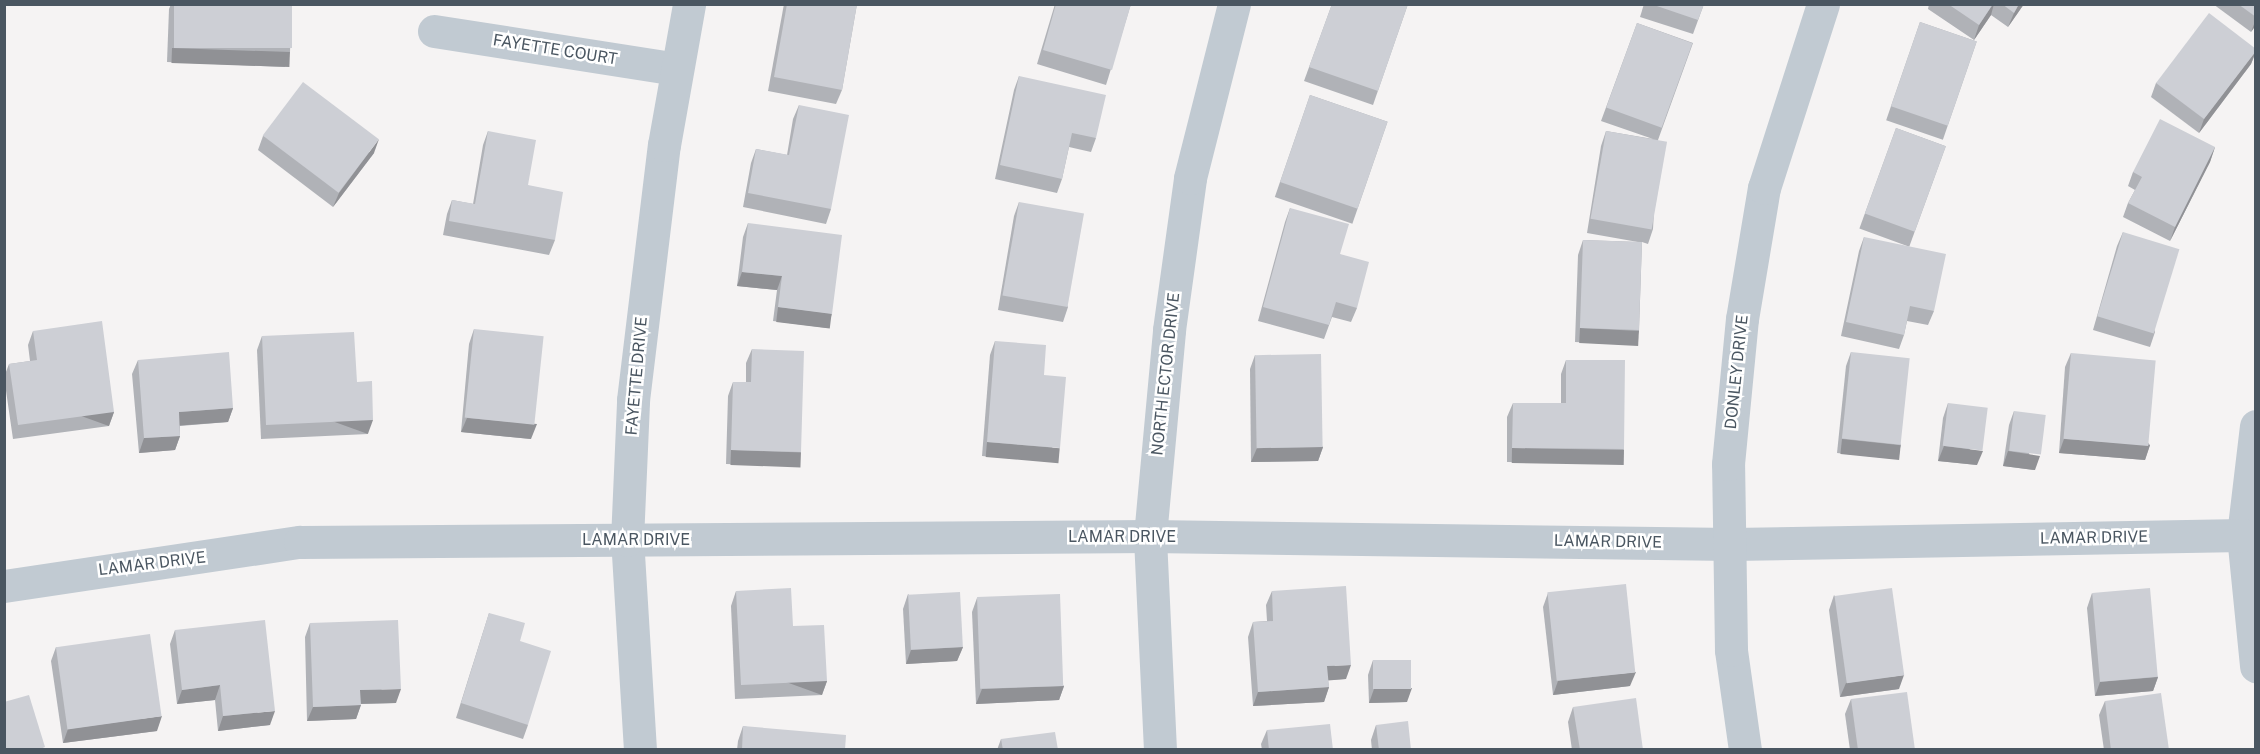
<!DOCTYPE html>
<style>
body{margin:0}
#map{position:relative;width:2260px;height:754px;overflow:hidden;background:#f5f3f3;font-family:"Public Sans",sans-serif}
div>[style]{position:absolute}
[style*='--x']{left:calc(var(--x)*1px);top:calc(var(--y)*1px);width:calc(var(--w)*1px);rotate:calc(var(--a)*1deg)}
.minor>*{height:33px;margin:-16.5px;padding:0 16.5px;transform-origin:16.5px;border-radius:16.5px;background:#c1cad2}
.wall>*{inset:0;background:#b0b2b7;transform-origin:0 0}
.shaded-wall>*{inset:0;background:#909195;transform-origin:0 0}
.building>*{inset:0;background:#cdcfd5;transform-origin:0 0}
span{translate:-50% -50%;white-space:nowrap;text-align:center;line-height:1.15;-webkit-text-stroke:5px #fff;paint-order:stroke}
.street-label{font-size:16px;color:#4a5661}
.frame{position:absolute;inset:0;border:6px solid #4a5661;pointer-events:none}
</style>
<div id="map">
<div class="minor">
<i style="--x:434;--y:31;--w:245;--a:8.9"></i>
<i style="--x:2256;--y:426;--w:110;--a:96.8"></i>
<i style="--x:2243;--y:535;--w:132;--a:84.3"></i>
<i style="--x:4;--y:586;--w:299;--a:-8.5"></i>
<i style="--x:300;--y:542;--w:850;--a:-0.4"></i>
<i style="--x:1150;--y:536;--w:582;--a:0.79"></i>
<i style="--x:1732;--y:544;--w:511;--a:-1.01"></i>
<i style="--x:640;--y:750;--w:210;--a:-93.5"></i>
<i style="--x:627;--y:540;--w:140;--a:-87.5"></i>
<i style="--x:633;--y:400;--w:257;--a:-83.1"></i>
<i style="--x:664;--y:145;--w:143;--a:-79.9"></i>
<i style="--x:1160;--y:750;--w:214;--a:-92.7"></i>
<i style="--x:1150;--y:536;--w:207;--a:-84.7"></i>
<i style="--x:1169;--y:330;--w:153;--a:-82.1"></i>
<i style="--x:1190;--y:178;--w:179;--a:-75.8"></i>
<i style="--x:1745;--y:750;--w:101;--a:-98"></i>
<i style="--x:1731;--y:650;--w:186;--a:-90.9"></i>
<i style="--x:1728;--y:464;--w:146;--a:-84.5"></i>
<i style="--x:1742;--y:319;--w:133;--a:-80.5"></i>
<i style="--x:1764;--y:188;--w:193;--a:-72.2"></i>
</div>
<div class="wall">
<i style="clip-path:polygon(171px 4px,292px 4px,290px 52px,285px 67px,167px 62px,169px 9px)"></i>
<i style="clip-path:polygon(784px 4px,857px 4px,842px 90px,836px 104px,768px 91px)"></i>
<i style="clip-path:polygon(1055px 4px,1131px 4px,1106px 85px,1037px 64px)"></i>
<i style="clip-path:polygon(1332px 4px,1408px 4px,1373px 105px,1304px 81px)"></i>
<i style="clip-path:polygon(1644px 4px,1704px 4px,1693px 34px,1640px 17px)"></i>
<i style="clip-path:polygon(1929px 4px,2024px 4px,2008px 27px,1991px 15px,1974px 40px,1928px 9px)"></i>
<i style="clip-path:polygon(2213px 4px,2256px 4px,2256px 25px,2251px 32px)"></i>
<i style="left:1920px;top:22px;width:60px;height:104px;rotate:19deg"></i>
<i style="clip-path:polygon(1637px 23px,1693px 43px,1658px 140px,1653px 229px,1648px 244px,1642px 242px,1639px 331px,1634px 345px,1575px 342px,1578px 255px,1583px 240px,1638px 242px,1587px 233px,1601px 146px,1606px 131px,1653px 139px,1601px 121px)"></i>
<i style="clip-path:polygon(2256px 49px,2256px 52px,2251px 64px,2199px 133px,2151px 97px,2156px 83px)"></i>
<i style="clip-path:polygon(1019px 76px,1096px 138px,1091px 152px,1069px 147px,1062px 179px,1057px 193px,995px 179px,1014px 90px)"></i>
<i style="left:1310px;top:95px;width:82px;height:108px;rotate:19deg"></i>
<i style="clip-path:polygon(799px 105px,831px 209px,826px 224px,743px 207px,751px 163px,756px 149px,787px 155px,793px 119px)"></i>
<i style="left:1896px;top:128px;width:53px;height:107px;rotate:20deg"></i>
<i style="clip-path:polygon(488px 131px,528px 185px,555px 240px,549px 255px,443px 235px,447px 214px,452px 200px,473px 204px,483px 145px)"></i>
<i style="clip-path:polygon(263px 136px,374px 153px,333px 207px,258px 150px)"></i>
<i style="clip-path:polygon(2215px 147px,2210px 162px,2170px 241px,2123px 217px,2128px 203px,2135px 190px,2128px 186px,2133px 172px)"></i>
<i style="clip-path:polygon(1019px 202px,1068px 307px,1063px 322px,998px 310px,1014px 216px)"></i>
<i style="clip-path:polygon(1290px 208px,1340px 254px,1357px 308px,1351px 322px,1332px 317px,1324px 339px,1258px 321px,1285px 222px)"></i>
<i style="clip-path:polygon(748px 223px,832px 314px,827px 328px,773px 321px,777px 290px,737px 286px,743px 237px)"></i>
<i style="clip-path:polygon(2123px 232px,2155px 332px,2150px 347px,2093px 330px,2117px 246px)"></i>
<i style="clip-path:polygon(1864px 237px,1934px 311px,1928px 325px,1907px 321px,1904px 335px,1899px 349px,1841px 336px,1859px 251px)"></i>
<i style="clip-path:polygon(474px 329px,531px 439px,461px 432px,469px 344px)"></i>
<i style="clip-path:polygon(33px 331px,114px 412px,109px 426px,13px 439px,4px 377px,9px 364px,30px 361px,28px 345px)"></i>
<i style="clip-path:polygon(262px 336px,368px 434px,261px 439px,257px 350px)"></i>
<i style="clip-path:polygon(995px 341px,1044px 375px,1054px 462px,982px 456px,990px 355px)"></i>
<i style="clip-path:polygon(752px 349px,801px 452px,796px 466px,726px 464px,728px 396px,733px 382px,746px 382px,746px 363px)"></i>
<i style="clip-path:polygon(1851px 352px,1901px 445px,1896px 459px,1837px 453px,1846px 366px)"></i>
<i style="clip-path:polygon(2071px 353px,2150px 445px,2145px 460px,2059px 453px,2065px 367px)"></i>
<i style="clip-path:polygon(1255px 355px,1323px 447px,1318px 461px,1251px 462px,1250px 369px)"></i>
<i style="clip-path:polygon(138px 360px,233px 408px,228px 422px,180px 426px,180px 436px,175px 450px,139px 453px,132px 374px)"></i>
<i style="clip-path:polygon(1566px 360px,1624px 449px,1619px 463px,1507px 462px,1507px 417px,1513px 403px,1561px 403px,1561px 374px)"></i>
<i style="clip-path:polygon(1948px 403px,1977px 465px,1938px 461px,1943px 418px)"></i>
<i style="clip-path:polygon(2014px 411px,2035px 470px,2003px 466px,2009px 425px)"></i>
<i style="clip-path:polygon(736px 591px,793px 626px,827px 681px,822px 695px,735px 699px,731px 606px)"></i>
<i style="clip-path:polygon(1272px 591px,1346px 679px,1328px 680px,1329px 687px,1324px 702px,1253px 706px,1248px 637px,1253px 622px,1267px 621px,1266px 605px)"></i>
<i style="clip-path:polygon(1548px 593px,1630px 686px,1553px 695px,1543px 607px)"></i>
<i style="clip-path:polygon(2092px 593px,2158px 677px,2153px 691px,2095px 696px,2087px 608px)"></i>
<i style="clip-path:polygon(908px 594px,963px 647px,957px 661px,906px 664px,903px 609px)"></i>
<i style="clip-path:polygon(1834px 595px,1899px 689px,1840px 697px,1829px 610px)"></i>
<i style="clip-path:polygon(977px 598px,1064px 686px,1059px 700px,976px 704px,972px 612px)"></i>
<i style="clip-path:polygon(489px 613px,520px 641px,528px 725px,523px 739px,456px 718px)"></i>
<i style="clip-path:polygon(310px 623px,396px 703px,361px 704px,356px 719px,307px 721px,305px 637px)"></i>
<i style="clip-path:polygon(175px 630px,270px 725px,218px 731px,215px 700px,177px 704px,170px 644px)"></i>
<i style="clip-path:polygon(56px 647px,157px 731px,63px 743px,51px 661px)"></i>
<i style="clip-path:polygon(1373px 660px,1407px 702px,1369px 703px,1368px 675px)"></i>
<i style="clip-path:polygon(1851px 699px,1915px 750px,1850px 750px,1845px 714px)"></i>
<i style="clip-path:polygon(2105px 701px,2169px 750px,2104px 750px,2099px 715px)"></i>
<i style="clip-path:polygon(1573px 707px,1643px 750px,1572px 750px,1568px 722px)"></i>
<i style="clip-path:polygon(1376px 725px,1411px 750px,1372px 750px,1371px 740px)"></i>
<i style="clip-path:polygon(743px 726px,845px 750px,737px 750px,738px 741px)"></i>
<i style="clip-path:polygon(1267px 730px,1333px 750px,1262px 750px,1261px 744px)"></i>
<i style="clip-path:polygon(1001px 739px,1058px 750px,997px 750px)"></i>
</div>
<div class="shaded-wall">
<i style="clip-path:polygon(1993px 4px,1994px 4px,1991px 15px,1974px 40px,1979px 25px)"></i>
<i style="clip-path:polygon(2019px 4px,2024px 4px,2008px 27px,2014px 13px)"></i>
<i style="clip-path:polygon(2256px 19px,2256px 25px,2251px 32px)"></i>
<i style="left:172px;top:48px;width:118px;height:15px;rotate:2deg"></i>
<i style="clip-path:polygon(2256px 51px,2251px 64px,2199px 133px,2204px 119px)"></i>
<i style="clip-path:polygon(379px 139px,374px 153px,333px 207px,339px 193px)"></i>
<i style="clip-path:polygon(2215px 147px,2210px 162px,2170px 241px,2175px 227px)"></i>
<i style="clip-path:polygon(742px 272px,782px 276px,777px 290px,737px 286px)"></i>
<i style="left:778px;top:307px;width:54px;height:15px;rotate:7deg"></i>
<i style="left:1580px;top:328px;width:59px;height:15px;rotate:3deg"></i>
<i style="clip-path:polygon(233px 408px,228px 422px,173px 426px,179px 412px)"></i>
<i style="left:114px;top:412px;width:15px;height:97px;rotate:110deg"></i>
<i style="clip-path:polygon(467px 418px,537px 424px,531px 439px,461px 432px)"></i>
<i style="left:373px;top:420px;width:15px;height:107px;rotate:110deg"></i>
<i style="clip-path:polygon(180px 436px,175px 450px,139px 453px,144px 438px)"></i>
<i style="left:1842px;top:439px;width:59px;height:15px;rotate:6deg"></i>
<i style="clip-path:polygon(2064px 439px,2150px 445px,2145px 460px,2059px 453px)"></i>
<i style="left:987px;top:442px;width:73px;height:15px;rotate:5deg"></i>
<i style="clip-path:polygon(1944px 446px,1983px 451px,1977px 465px,1938px 461px)"></i>
<i style="clip-path:polygon(1323px 447px,1318px 461px,1251px 462px,1257px 448px)"></i>
<i style="left:1512px;top:448px;width:112px;height:15px;rotate:1deg"></i>
<i style="left:731px;top:450px;width:70px;height:15px;rotate:2deg"></i>
<i style="clip-path:polygon(2008px 451px,2040px 456px,2035px 470px,2003px 466px)"></i>
<i style="clip-path:polygon(963px 647px,957px 661px,906px 664px,911px 650px)"></i>
<i style="clip-path:polygon(1351px 665px,1346px 679px,1322px 681px,1327px 666px)"></i>
<i style="clip-path:polygon(1636px 672px,1630px 686px,1553px 695px,1558px 681px)"></i>
<i style="clip-path:polygon(1904px 675px,1899px 689px,1840px 697px,1846px 683px)"></i>
<i style="clip-path:polygon(2158px 677px,2153px 691px,2095px 696px,2100px 682px)"></i>
<i style="left:827px;top:681px;width:15px;height:86px;rotate:110deg"></i>
<i style="clip-path:polygon(220px 685px,215px 700px,177px 704px,182px 690px)"></i>
<i style="clip-path:polygon(1064px 686px,1059px 700px,976px 704px,982px 689px)"></i>
<i style="clip-path:polygon(1329px 687px,1324px 702px,1253px 706px,1258px 692px)"></i>
<i style="clip-path:polygon(1412px 688px,1407px 702px,1369px 703px,1374px 689px)"></i>
<i style="clip-path:polygon(401px 689px,396px 703px,355px 704px,360px 690px)"></i>
<i style="clip-path:polygon(361px 705px,356px 719px,307px 721px,313px 707px)"></i>
<i style="clip-path:polygon(275px 711px,270px 725px,218px 731px,223px 716px)"></i>
<i style="clip-path:polygon(162px 716px,157px 731px,63px 743px,68px 729px)"></i>
</div>
<div class="building">
<i style="left:174px;top:4px;width:118px;height:44px"></i>
<i style="clip-path:polygon(787px 4px,857px 4px,842px 90px,774px 77px)"></i>
<i style="clip-path:polygon(1056px 4px,1131px 4px,1112px 70px,1043px 50px)"></i>
<i style="clip-path:polygon(1332px 4px,1408px 4px,1378px 91px,1309px 67px)"></i>
<i style="clip-path:polygon(1651px 4px,1704px 4px,1698px 20px)"></i>
<i style="clip-path:polygon(1948px 4px,1993px 4px,1979px 25px)"></i>
<i style="clip-path:polygon(2002px 4px,2019px 4px,2014px 13px)"></i>
<i style="clip-path:polygon(2238px 4px,2256px 4px,2256px 17px)"></i>
<i style="clip-path:polygon(2209px 13px,2256px 49px,2256px 51px,2204px 119px,2156px 83px)"></i>
<i style="left:1920px;top:22px;width:60px;height:89px;rotate:19deg"></i>
<i style="left:1637px;top:23px;width:59px;height:90px;rotate:20deg"></i>
<i style="clip-path:polygon(1019px 76px,1106px 95px,1096px 138px,1072px 133px,1062px 179px,1000px 165px)"></i>
<i style="left:303px;top:82px;width:95px;height:67px;rotate:37deg"></i>
<i style="left:1310px;top:95px;width:82px;height:92px;rotate:19deg"></i>
<i style="clip-path:polygon(799px 105px,849px 115px,831px 209px,748px 193px,756px 149px,789px 155px)"></i>
<i style="clip-path:polygon(2160px 119px,2215px 147px,2175px 227px,2128px 203px,2142px 177px,2133px 172px)"></i>
<i style="left:1896px;top:128px;width:53px;height:91px;rotate:20deg"></i>
<i style="clip-path:polygon(488px 131px,536px 140px,528px 185px,563px 192px,555px 240px,449px 221px,452px 200px,475px 204px)"></i>
<i style="left:1606px;top:131px;width:62px;height:89px;rotate:10deg"></i>
<i style="left:1019px;top:202px;width:66px;height:95px;rotate:10deg"></i>
<i style="clip-path:polygon(1290px 208px,1349px 224px,1340px 254px,1369px 262px,1357px 308px,1336px 302px,1329px 325px,1263px 307px)"></i>
<i style="clip-path:polygon(748px 223px,842px 235px,832px 314px,778px 307px,782px 276px,742px 272px)"></i>
<i style="left:2123px;top:232px;width:59px;height:88px;rotate:17deg"></i>
<i style="clip-path:polygon(1864px 237px,1946px 254px,1934px 311px,1910px 306px,1904px 335px,1846px 322px)"></i>
<i style="left:1583px;top:240px;width:59px;height:88px;rotate:2deg"></i>
<i style="clip-path:polygon(102px 321px,114px 412px,18px 425px,9px 364px,37px 360px,33px 331px)"></i>
<i style="left:474px;top:329px;width:70px;height:89px;rotate:6deg"></i>
<i style="clip-path:polygon(354px 332px,357px 382px,372px 381px,373px 420px,266px 425px,262px 336px)"></i>
<i style="clip-path:polygon(995px 341px,1046px 345px,1044px 375px,1066px 377px,1060px 448px,987px 442px)"></i>
<i style="clip-path:polygon(752px 349px,804px 351px,801px 452px,731px 450px,733px 382px,751px 382px)"></i>
<i style="clip-path:polygon(229px 352px,233px 408px,179px 412px,180px 436px,144px 438px,138px 360px)"></i>
<i style="left:1851px;top:352px;width:59px;height:87px;rotate:6deg"></i>
<i style="left:2071px;top:353px;width:85px;height:86px;rotate:5deg"></i>
<i style="left:1321px;top:354px;width:93px;height:66px;rotate:89deg"></i>
<i style="clip-path:polygon(1566px 360px,1625px 360px,1624px 449px,1512px 448px,1513px 403px,1566px 403px)"></i>
<i style="left:1948px;top:403px;width:40px;height:43px;rotate:7deg"></i>
<i style="left:2014px;top:411px;width:32px;height:40px;rotate:7deg"></i>
<i style="left:1626px;top:584px;width:89px;height:79px;rotate:84deg"></i>
<i style="clip-path:polygon(1346px 586px,1351px 665px,1327px 666px,1329px 687px,1258px 692px,1253px 622px,1273px 621px,1272px 591px)"></i>
<i style="clip-path:polygon(791px 588px,793px 626px,824px 625px,827px 681px,741px 685px,736px 591px)"></i>
<i style="left:1892px;top:588px;width:88px;height:58px;rotate:82deg"></i>
<i style="left:2150px;top:588px;width:89px;height:58px;rotate:85deg"></i>
<i style="left:960px;top:592px;width:55px;height:52px;rotate:87deg"></i>
<i style="left:1060px;top:594px;width:92px;height:83px;rotate:88deg"></i>
<i style="clip-path:polygon(489px 613px,525px 623px,520px 641px,551px 651px,528px 725px,461px 703px)"></i>
<i style="clip-path:polygon(265px 620px,275px 711px,223px 716px,220px 685px,182px 690px,175px 630px)"></i>
<i style="clip-path:polygon(398px 620px,401px 689px,360px 690px,361px 705px,313px 707px,310px 623px)"></i>
<i style="left:150px;top:634px;width:83px;height:95px;rotate:82deg"></i>
<i style="left:1373px;top:660px;width:38px;height:29px"></i>
<i style="clip-path:polygon(1907px 692px,1915px 750px,1858px 750px,1851px 699px)"></i>
<i style="clip-path:polygon(2161px 693px,2169px 750px,2111px 750px,2105px 701px)"></i>
<i style="clip-path:polygon(29px 695px,45px 747px,38px 750px,4px 750px,4px 702px)"></i>
<i style="clip-path:polygon(1636px 698px,1643px 750px,1580px 750px,1573px 707px)"></i>
<i style="clip-path:polygon(1408px 721px,1411px 750px,1379px 750px,1376px 725px)"></i>
<i style="clip-path:polygon(1330px 724px,1333px 750px,1269px 750px,1267px 730px)"></i>
<i style="clip-path:polygon(743px 726px,846px 735px,845px 750px,742px 750px)"></i>
<i style="clip-path:polygon(1055px 732px,1058px 750px,1003px 750px,1001px 739px)"></i>
</div>
<div class="street-label">
<span style="left:555px;top:50px;rotate:9deg">FAYETTE COURT</span>
<span style="left:1737px;top:372px;rotate:-84deg">DONLEY DRIVE</span>
<span style="left:1166px;top:374px;rotate:-84deg">NORTH ECTOR DRIVE</span>
<span style="left:637px;top:376px;rotate:-85deg">FAYETTE DRIVE</span>
<span style="left:1122px;top:537px">LAMAR DRIVE</span>
<span style="left:2094px;top:538px;rotate:-1deg">LAMAR DRIVE</span>
<span style="left:636px;top:540px">LAMAR DRIVE</span>
<span style="left:1608px;top:542px;rotate:1deg">LAMAR DRIVE</span>
<span style="left:152px;top:564px;rotate:-7deg">LAMAR DRIVE</span>
</div>
<div class="frame"></div>
</div>
